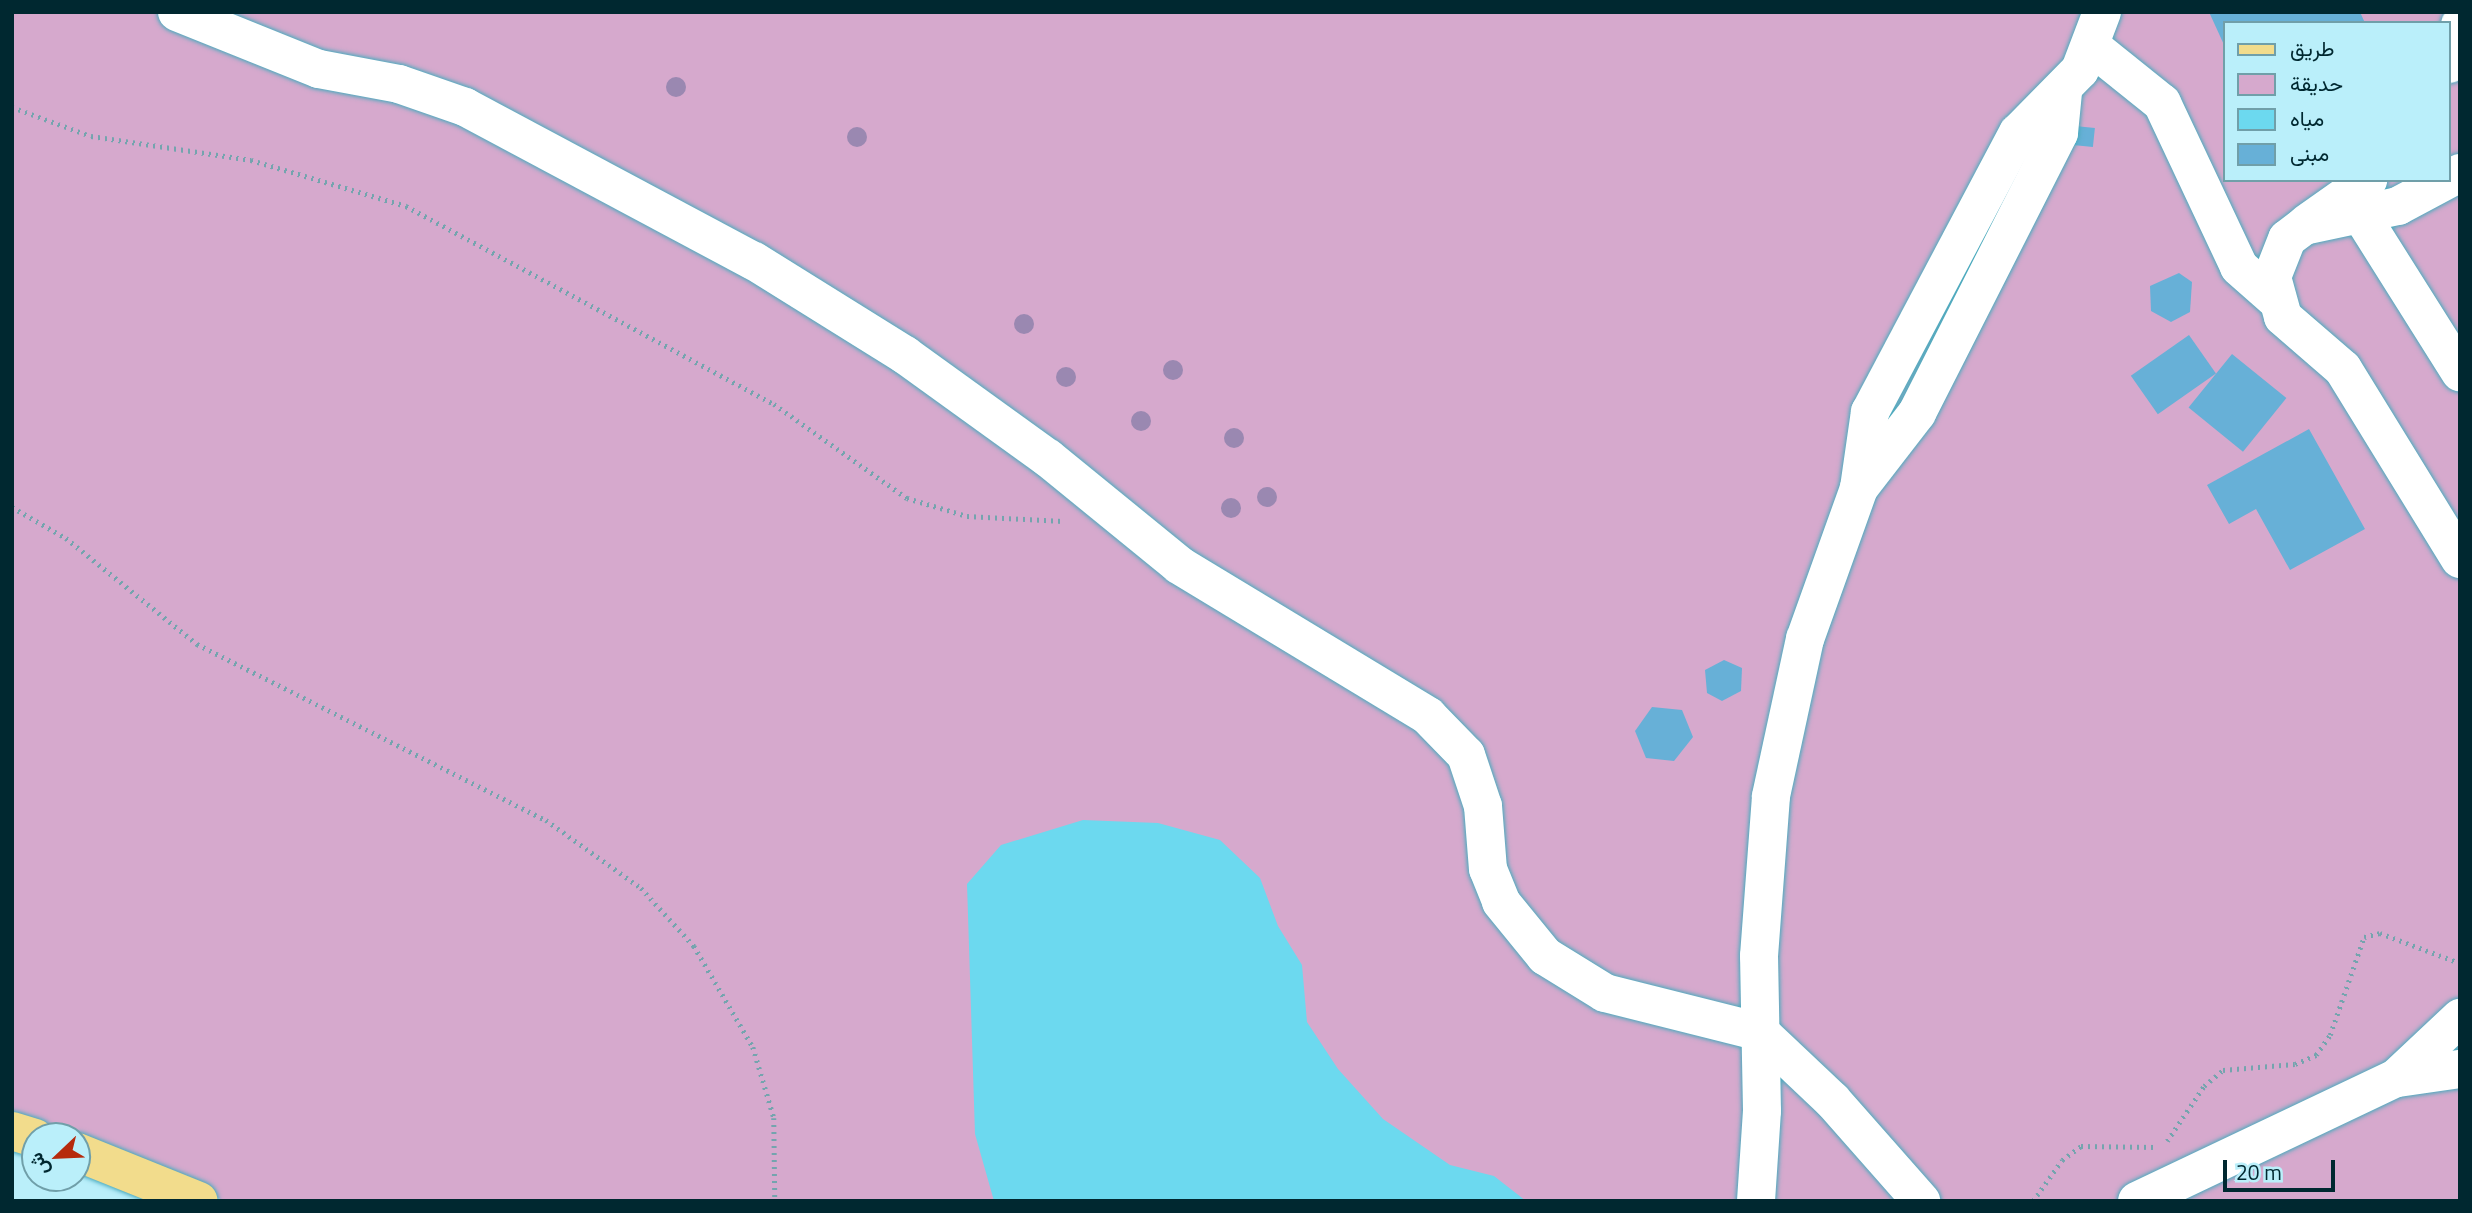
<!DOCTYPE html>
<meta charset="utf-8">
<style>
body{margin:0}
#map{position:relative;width:2472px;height:1213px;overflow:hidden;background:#baeffa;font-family:"Titillium Web",Vazirmatn,sans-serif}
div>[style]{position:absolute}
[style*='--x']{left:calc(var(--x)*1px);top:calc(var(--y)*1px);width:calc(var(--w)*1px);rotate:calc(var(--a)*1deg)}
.green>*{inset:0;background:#d6a9cd}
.water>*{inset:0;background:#6cd9ef}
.building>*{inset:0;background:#67b0d7;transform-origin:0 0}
.path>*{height:4.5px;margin-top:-2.25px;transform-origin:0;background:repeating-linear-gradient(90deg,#74a4ae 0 2px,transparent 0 7px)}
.roads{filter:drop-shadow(0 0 2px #4baabd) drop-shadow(0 0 2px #4baabd)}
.minor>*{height:38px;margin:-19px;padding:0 19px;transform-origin:19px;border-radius:19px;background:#fff}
.major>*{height:38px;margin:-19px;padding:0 19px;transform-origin:19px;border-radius:19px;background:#f2dc8c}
.trees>*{width:20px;height:20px;margin:-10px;border-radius:50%;background:#9a88b1}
span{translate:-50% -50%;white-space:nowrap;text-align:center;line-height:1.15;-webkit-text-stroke:5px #baeffa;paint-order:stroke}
.frame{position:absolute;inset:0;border:14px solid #002830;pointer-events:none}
.legend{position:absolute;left:2223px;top:21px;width:228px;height:161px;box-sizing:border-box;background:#baeffa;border:2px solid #709fa9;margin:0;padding:9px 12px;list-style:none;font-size:21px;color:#002830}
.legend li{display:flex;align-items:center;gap:14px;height:35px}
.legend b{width:35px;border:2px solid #709fa9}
.north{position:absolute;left:21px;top:1122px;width:70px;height:70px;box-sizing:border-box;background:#baeffa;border:2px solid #709fa9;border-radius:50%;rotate:247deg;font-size:19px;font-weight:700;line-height:28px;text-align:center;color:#002830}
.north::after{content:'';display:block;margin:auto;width:24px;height:32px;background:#b62a0c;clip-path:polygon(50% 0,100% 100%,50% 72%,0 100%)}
.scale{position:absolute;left:2223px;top:1160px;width:112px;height:32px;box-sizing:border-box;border:4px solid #002830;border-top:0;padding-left:9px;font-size:21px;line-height:24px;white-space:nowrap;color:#002830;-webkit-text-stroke:5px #baeffa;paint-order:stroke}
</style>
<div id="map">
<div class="green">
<i style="clip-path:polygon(evenodd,12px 12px,2460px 12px,2460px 1201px,225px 1201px,77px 1136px,38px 1136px,12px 1127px,12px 12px,2225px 23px,2449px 23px,2449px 180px,2225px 180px,2225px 23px)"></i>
</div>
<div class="water">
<i style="clip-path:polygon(1083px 820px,1158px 823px,1220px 840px,1260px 878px,1278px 926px,1302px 965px,1307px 1022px,1338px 1069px,1383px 1119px,1450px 1165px,1494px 1176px,1526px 1201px,994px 1201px,975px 1134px,967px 884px,1001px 845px)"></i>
</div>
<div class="building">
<i style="clip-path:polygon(2209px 12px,2360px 12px,2365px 23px,2225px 23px,2225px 47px)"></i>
<i style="left:2075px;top:126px;width:20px;height:19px;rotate:6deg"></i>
<i style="clip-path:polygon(2179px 273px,2192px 282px,2190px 312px,2171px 322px,2151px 311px,2150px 286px)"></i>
<i style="left:2189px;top:335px;width:47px;height:71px;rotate:55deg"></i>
<i style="left:2232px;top:354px;width:70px;height:69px;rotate:39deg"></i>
<i style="clip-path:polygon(2309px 429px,2365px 529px,2290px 570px,2256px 509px,2229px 524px,2207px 485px)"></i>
<i style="clip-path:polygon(1724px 660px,1742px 668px,1741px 691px,1722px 701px,1707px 693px,1705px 670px)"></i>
<i style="clip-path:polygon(1652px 707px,1682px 710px,1693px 737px,1674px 761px,1646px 758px,1635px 731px)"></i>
</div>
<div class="path">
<i style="--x:12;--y:107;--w:84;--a:20.2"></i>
<i style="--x:91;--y:136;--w:162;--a:8.5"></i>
<i style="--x:251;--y:160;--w:162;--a:16.5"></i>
<i style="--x:406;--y:206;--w:418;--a:28.3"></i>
<i style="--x:774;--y:404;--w:163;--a:35.3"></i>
<i style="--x:907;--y:498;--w:63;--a:16.7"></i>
<i style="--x:967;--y:516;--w:96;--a:3"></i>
<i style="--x:12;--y:507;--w:62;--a:29.9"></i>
<i style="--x:66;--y:538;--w:169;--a:39"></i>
<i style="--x:197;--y:644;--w:391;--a:26.8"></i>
<i style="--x:546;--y:820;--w:117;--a:35.6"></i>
<i style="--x:641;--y:888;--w:79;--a:47.6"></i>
<i style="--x:694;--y:946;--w:117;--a:59.7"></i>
<i style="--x:753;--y:1047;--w:74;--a:73.5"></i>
<i style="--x:774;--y:1118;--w:83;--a:89.3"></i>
<i style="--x:2167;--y:1141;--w:66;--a:-56.1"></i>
<i style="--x:2204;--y:1086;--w:25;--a:-40"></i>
<i style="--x:2223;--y:1070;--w:72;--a:-4.8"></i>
<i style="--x:2295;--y:1064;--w:23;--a:-23"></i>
<i style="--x:2316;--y:1055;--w:24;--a:-55"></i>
<i style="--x:2330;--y:1035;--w:104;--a:-70.9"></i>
<i style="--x:2364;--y:937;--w:16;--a:-14"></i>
<i style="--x:2380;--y:933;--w:85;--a:20.6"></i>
<i style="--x:2033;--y:1201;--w:50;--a:-54.7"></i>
<i style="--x:2062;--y:1160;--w:24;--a:-36"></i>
<i style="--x:2081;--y:1146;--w:75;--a:0.8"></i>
</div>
<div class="roads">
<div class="minor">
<i style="--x:177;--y:12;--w:153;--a:21.9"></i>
<i style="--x:319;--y:69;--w:81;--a:10.6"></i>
<i style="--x:399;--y:84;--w:70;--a:19.2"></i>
<i style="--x:465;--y:107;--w:327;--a:28.1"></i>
<i style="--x:754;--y:261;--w:178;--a:31.9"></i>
<i style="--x:905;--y:355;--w:176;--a:35.8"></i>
<i style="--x:1048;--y:458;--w:169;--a:39.2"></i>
<i style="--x:1179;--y:565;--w:291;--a:31.2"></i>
<i style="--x:1428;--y:716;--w:54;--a:45.7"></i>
<i style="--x:1466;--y:755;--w:54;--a:71.6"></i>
<i style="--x:1483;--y:806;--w:63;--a:85.5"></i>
<i style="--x:1488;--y:869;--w:35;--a:68"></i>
<i style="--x:1501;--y:902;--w:70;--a:50.8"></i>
<i style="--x:1545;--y:956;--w:70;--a:31.7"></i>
<i style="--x:1605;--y:993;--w:160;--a:14.1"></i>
<i style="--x:1760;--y:1032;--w:99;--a:43.4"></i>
<i style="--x:1832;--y:1100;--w:135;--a:48.6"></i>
<i style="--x:2091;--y:46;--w:91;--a:38.8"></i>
<i style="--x:2162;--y:103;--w:181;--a:64.8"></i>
<i style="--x:2239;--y:267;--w:47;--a:41.5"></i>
<i style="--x:2449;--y:64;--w:41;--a:-74.2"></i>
<i style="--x:2460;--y:173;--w:70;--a:152"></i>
<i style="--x:2398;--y:206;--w:96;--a:168"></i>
<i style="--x:2304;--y:226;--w:21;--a:143"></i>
<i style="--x:2287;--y:239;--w:41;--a:111.5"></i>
<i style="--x:2272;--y:277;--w:41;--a:74.6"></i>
<i style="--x:2283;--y:317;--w:79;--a:40.9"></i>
<i style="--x:2343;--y:369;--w:223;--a:58.4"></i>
<i style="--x:2361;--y:215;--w:186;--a:57.8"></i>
<i style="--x:2307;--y:223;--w:75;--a:-35.2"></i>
<i style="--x:1859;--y:488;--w:95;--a:-52.3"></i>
<i style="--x:1917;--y:413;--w:314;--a:-63.1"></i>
<i style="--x:2059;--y:133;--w:41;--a:-84.4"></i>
<i style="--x:2398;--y:1078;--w:63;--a:-8.3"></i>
<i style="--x:1756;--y:1201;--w:90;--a:-86.2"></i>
<i style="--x:1762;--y:1111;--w:155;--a:-91.1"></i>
<i style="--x:1759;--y:956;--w:160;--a:-85.7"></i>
<i style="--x:1771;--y:796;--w:161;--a:-77.8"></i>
<i style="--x:1805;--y:639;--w:160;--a:-70.3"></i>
<i style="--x:1859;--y:488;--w:77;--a:-81.8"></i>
<i style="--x:1870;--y:412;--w:316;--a:-62.1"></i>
<i style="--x:2018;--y:133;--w:88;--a:-45.5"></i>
<i style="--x:2080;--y:70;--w:62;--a:-69.2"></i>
<i style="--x:2137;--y:1201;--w:287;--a:-25.4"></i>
<i style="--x:2396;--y:1078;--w:88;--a:-43.2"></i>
</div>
<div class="major">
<i style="--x:12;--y:1131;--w:24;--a:17"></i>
<i style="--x:77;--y:1152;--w:131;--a:21.9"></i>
</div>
</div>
<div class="trees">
<i style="left:676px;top:87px"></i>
<i style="left:857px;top:137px"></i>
<i style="left:1024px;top:324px"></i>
<i style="left:1173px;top:370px"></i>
<i style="left:1066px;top:377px"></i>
<i style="left:1141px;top:421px"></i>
<i style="left:1234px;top:438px"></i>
<i style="left:1267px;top:497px"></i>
<i style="left:1231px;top:508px"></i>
</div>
<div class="frame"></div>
<ul class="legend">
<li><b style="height:9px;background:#f2dc8c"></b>طريق</li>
<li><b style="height:19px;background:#d6a9cd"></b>حديقة</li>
<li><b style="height:19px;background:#6cd9ef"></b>مياه</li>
<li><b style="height:19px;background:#67b0d7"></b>مبنى</li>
</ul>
<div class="north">ش</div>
<div class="scale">20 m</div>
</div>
